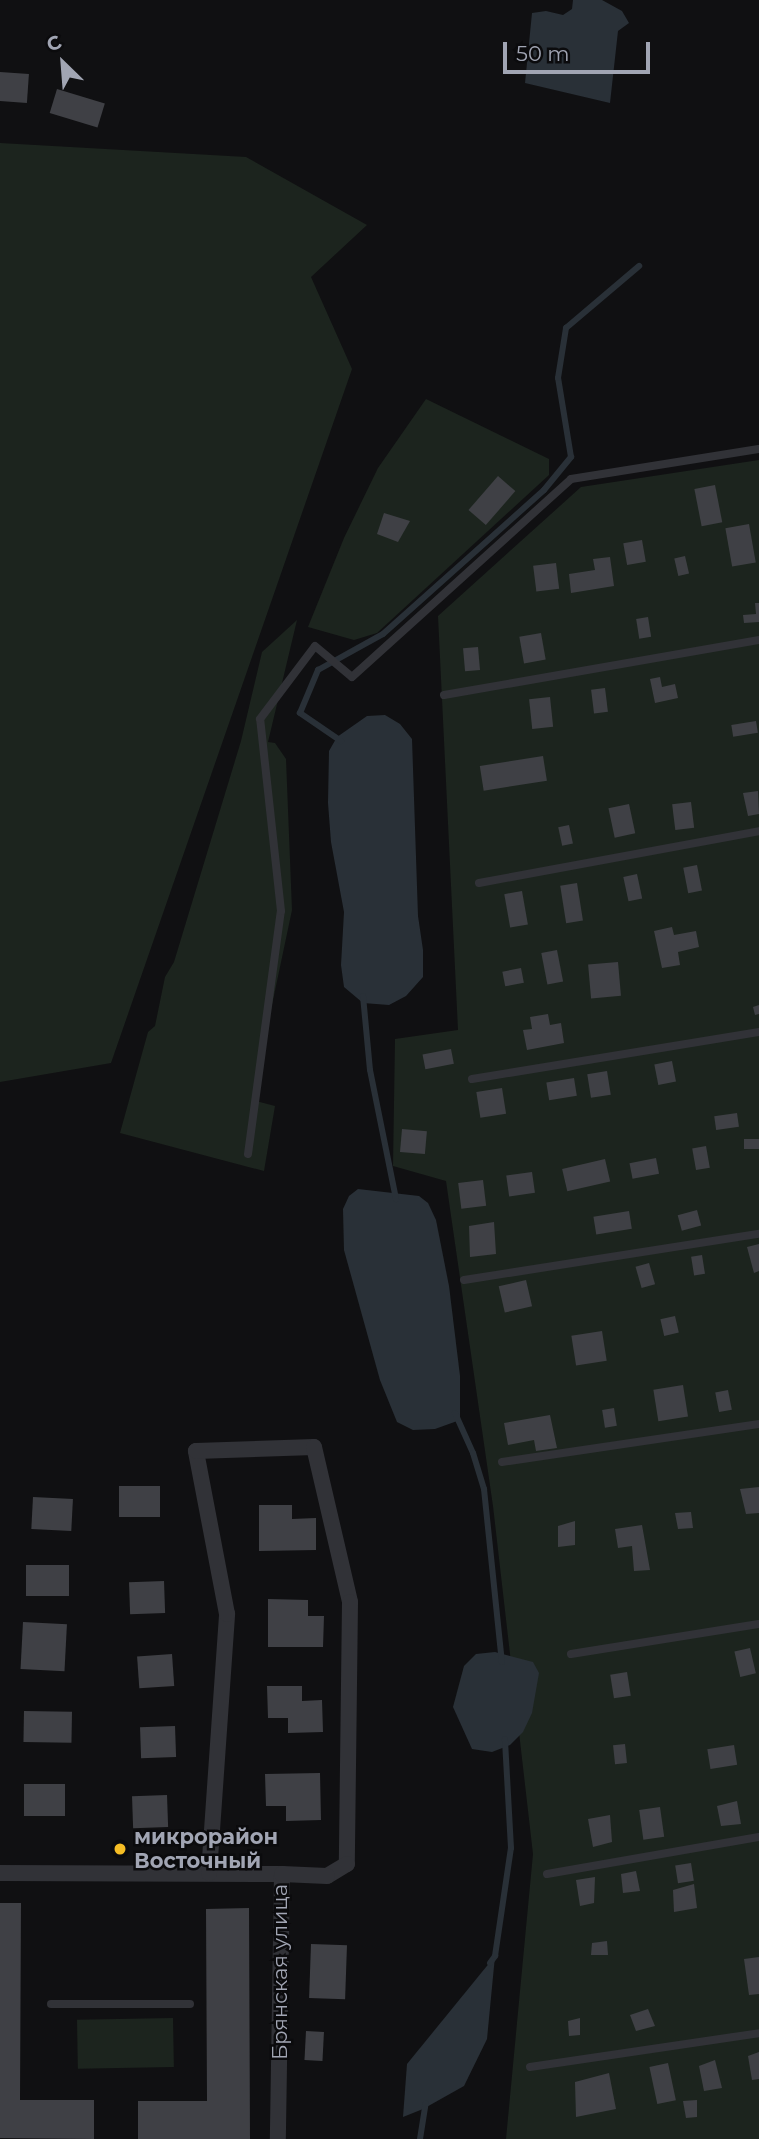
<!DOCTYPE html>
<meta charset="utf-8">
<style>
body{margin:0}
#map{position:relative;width:759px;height:2139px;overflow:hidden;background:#101012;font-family:Montserrat,sans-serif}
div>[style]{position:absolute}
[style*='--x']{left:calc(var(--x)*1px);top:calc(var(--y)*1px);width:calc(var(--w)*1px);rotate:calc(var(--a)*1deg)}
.green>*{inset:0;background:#1c241e;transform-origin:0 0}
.water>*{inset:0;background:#293037}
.stream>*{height:6px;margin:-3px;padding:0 3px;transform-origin:3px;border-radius:3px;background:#293037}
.building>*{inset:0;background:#3f4045;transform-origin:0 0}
.lane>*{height:8px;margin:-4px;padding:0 4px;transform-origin:4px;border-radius:4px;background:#313237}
.street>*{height:16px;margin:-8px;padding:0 8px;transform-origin:8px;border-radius:8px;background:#313237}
.dots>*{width:19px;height:19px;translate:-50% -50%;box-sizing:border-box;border:4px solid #0b0b0d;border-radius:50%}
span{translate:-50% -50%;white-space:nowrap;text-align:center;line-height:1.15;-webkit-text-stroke:5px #0b0b0d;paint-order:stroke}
.poi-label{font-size:21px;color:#a1a5b3;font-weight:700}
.left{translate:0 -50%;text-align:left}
.street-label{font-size:21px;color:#a1a5b3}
.north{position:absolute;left:28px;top:28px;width:70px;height:70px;-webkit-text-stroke:5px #0b0b0d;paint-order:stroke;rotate:335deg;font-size:19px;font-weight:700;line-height:28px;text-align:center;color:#a1a5b3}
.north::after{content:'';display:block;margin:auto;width:24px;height:32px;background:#a1a5b3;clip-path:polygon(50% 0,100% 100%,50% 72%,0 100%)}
.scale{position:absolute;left:503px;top:42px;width:147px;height:32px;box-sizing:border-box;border:4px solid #a1a5b3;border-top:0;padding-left:9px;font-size:21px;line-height:24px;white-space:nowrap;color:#a1a5b3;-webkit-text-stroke:5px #0b0b0d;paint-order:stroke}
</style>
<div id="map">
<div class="green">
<i style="clip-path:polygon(0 143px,246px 157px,367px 225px,311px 277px,352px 369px,111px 1063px,0 1082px)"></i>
<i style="clip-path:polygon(426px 399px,549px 459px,549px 475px,377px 633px,354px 640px,308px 627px,344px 538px,378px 468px)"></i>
<i style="clip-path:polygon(759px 460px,759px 2139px,506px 2139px,533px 1854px,493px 1506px,446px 1181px,393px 1166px,395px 1039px,458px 1030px,438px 616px,581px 487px)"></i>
<i style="clip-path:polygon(297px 620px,268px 742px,275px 743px,286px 759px,292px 910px,252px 1100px,275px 1106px,264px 1171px,120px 1133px,148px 1032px,155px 1026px,165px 977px,174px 962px,241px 741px,262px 652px)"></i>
<i style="left:173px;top:2018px;width:49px;height:96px;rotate:89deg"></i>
</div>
<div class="water">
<i style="clip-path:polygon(573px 0,602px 0,622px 11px,629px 23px,618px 31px,610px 103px,525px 83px,532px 13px,546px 11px,563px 15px,572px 9px)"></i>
<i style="clip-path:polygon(385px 715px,400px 724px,412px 739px,418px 916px,423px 950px,423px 977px,406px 996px,389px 1005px,363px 1003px,344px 987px,341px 965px,344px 912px,331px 842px,328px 803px,329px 751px,337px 737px,367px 716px)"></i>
<i style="clip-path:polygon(358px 1189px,419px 1196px,428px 1203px,436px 1220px,449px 1286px,460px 1376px,460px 1420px,435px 1429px,413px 1430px,397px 1422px,380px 1380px,344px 1250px,343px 1209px,349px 1196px)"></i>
<i style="clip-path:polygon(495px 1652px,533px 1662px,539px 1673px,532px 1713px,523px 1732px,510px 1745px,492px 1752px,472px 1749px,453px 1707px,464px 1666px,476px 1654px)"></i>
<i style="clip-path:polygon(495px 1956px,487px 2039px,464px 2086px,423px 2109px,403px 2117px,407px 2064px)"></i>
</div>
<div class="stream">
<i style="--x:341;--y:741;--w:50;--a:-145.7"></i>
<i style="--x:300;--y:713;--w:47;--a:-67.3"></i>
<i style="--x:318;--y:670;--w:74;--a:-29"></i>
<i style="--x:383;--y:634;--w:216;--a:-41.8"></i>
<i style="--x:544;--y:490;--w:43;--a:-50.7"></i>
<i style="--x:571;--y:457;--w:80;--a:-99.3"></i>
<i style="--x:558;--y:378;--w:51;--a:-80.9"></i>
<i style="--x:566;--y:328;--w:96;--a:-40.3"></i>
<i style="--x:363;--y:996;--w:74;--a:84.6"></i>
<i style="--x:370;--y:1070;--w:132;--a:78.6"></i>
<i style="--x:455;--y:1413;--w:44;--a:65.8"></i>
<i style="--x:473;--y:1453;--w:38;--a:73"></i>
<i style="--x:484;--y:1489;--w:174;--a:84.1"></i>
<i style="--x:490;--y:1963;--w:9;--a:-54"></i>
<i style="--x:495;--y:1956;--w:109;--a:-81.6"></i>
<i style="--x:511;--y:1848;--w:109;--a:-93.2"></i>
<i style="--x:420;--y:2139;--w:36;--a:-81"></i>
</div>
<div class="building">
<i style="left:0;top:72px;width:29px;height:29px;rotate:4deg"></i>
<i style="left:57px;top:89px;width:50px;height:25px;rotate:17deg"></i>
<i style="left:498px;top:476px;width:23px;height:45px;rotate:41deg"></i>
<i style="left:715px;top:485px;width:38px;height:21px;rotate:79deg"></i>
<i style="clip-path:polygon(384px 513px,410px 521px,398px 542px,377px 534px)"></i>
<i style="left:749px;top:524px;width:39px;height:24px;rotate:80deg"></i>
<i style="left:642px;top:540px;width:22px;height:19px;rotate:80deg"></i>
<i style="left:685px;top:556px;width:18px;height:11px;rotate:77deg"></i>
<i style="clip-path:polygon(610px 557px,614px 586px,571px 593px,569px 574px,595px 570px,593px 559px)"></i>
<i style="left:556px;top:563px;width:26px;height:23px;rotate:83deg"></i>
<i style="clip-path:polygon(755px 603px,759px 603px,759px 622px,744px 623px,743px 615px,756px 614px)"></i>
<i style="left:648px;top:617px;width:20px;height:12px;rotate:81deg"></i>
<i style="left:541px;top:633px;width:27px;height:22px;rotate:80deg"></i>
<i style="left:478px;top:647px;width:23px;height:15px;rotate:85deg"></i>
<i style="clip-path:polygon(660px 677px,662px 687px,675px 684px,678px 698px,655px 703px,650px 679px)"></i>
<i style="left:605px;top:688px;width:24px;height:14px;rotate:83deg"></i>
<i style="left:550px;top:697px;width:30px;height:21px;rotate:84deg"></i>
<i style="left:756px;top:721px;width:12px;height:25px;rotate:81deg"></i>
<i style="left:543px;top:756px;width:25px;height:64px;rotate:81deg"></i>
<i style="clip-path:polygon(758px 791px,759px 814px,748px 816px,743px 793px)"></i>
<i style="left:691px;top:802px;width:26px;height:19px;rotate:83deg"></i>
<i style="left:629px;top:804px;width:30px;height:21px;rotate:78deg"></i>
<i style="left:569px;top:825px;width:19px;height:11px;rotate:78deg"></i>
<i style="left:697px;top:865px;width:26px;height:14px;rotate:79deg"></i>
<i style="left:637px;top:874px;width:25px;height:14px;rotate:78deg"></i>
<i style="left:577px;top:883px;width:38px;height:17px;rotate:81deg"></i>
<i style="left:522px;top:891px;width:34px;height:18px;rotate:80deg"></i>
<i style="clip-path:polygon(672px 927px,674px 935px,696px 931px,699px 947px,678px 952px,680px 965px,662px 968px,654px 931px)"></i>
<i style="left:557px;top:950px;width:32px;height:16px;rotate:79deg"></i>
<i style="left:618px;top:962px;width:34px;height:30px;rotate:85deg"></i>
<i style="left:521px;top:968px;width:15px;height:19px;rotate:79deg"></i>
<i style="clip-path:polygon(759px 1005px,759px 1014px,755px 1015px,753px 1007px)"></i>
<i style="clip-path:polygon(548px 1014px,550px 1025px,561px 1023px,564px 1043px,527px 1050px,523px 1030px,532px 1029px,530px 1017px)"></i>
<i style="left:451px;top:1049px;width:15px;height:29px;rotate:79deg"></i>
<i style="left:672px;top:1061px;width:21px;height:18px;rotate:79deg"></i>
<i style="left:607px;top:1071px;width:24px;height:20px;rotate:81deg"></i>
<i style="left:574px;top:1078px;width:18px;height:28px;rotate:81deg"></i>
<i style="left:502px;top:1088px;width:26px;height:26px;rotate:81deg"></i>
<i style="left:737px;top:1113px;width:14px;height:23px;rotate:82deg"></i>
<i style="left:402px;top:1129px;width:25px;height:23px;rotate:5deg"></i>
<i style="left:759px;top:1139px;width:10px;height:15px;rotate:90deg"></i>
<i style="left:706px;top:1146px;width:22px;height:14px;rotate:80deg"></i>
<i style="left:656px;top:1158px;width:16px;height:27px;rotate:79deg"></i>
<i style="left:605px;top:1159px;width:23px;height:44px;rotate:77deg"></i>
<i style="left:532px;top:1172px;width:21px;height:26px;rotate:82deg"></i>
<i style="left:483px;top:1180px;width:26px;height:25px;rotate:83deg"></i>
<i style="left:697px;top:1210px;width:16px;height:20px;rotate:75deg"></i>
<i style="left:629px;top:1211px;width:18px;height:36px;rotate:81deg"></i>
<i style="clip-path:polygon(494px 1222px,496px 1254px,470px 1257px,469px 1226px)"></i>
<i style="clip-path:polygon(759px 1244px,759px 1271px,754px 1273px,747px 1247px)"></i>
<i style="left:702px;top:1255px;width:19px;height:11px;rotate:81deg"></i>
<i style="left:649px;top:1263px;width:22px;height:14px;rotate:74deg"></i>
<i style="left:526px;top:1280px;width:27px;height:28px;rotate:77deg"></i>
<i style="left:675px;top:1316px;width:17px;height:15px;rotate:77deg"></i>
<i style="left:602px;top:1331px;width:30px;height:31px;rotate:81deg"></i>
<i style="left:683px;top:1385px;width:32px;height:30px;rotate:81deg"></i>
<i style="left:728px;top:1390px;width:20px;height:13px;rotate:79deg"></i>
<i style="left:614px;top:1408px;width:18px;height:12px;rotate:81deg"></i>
<i style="clip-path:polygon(550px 1415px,557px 1448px,536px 1451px,534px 1440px,508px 1445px,504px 1423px)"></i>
<i style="left:119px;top:1486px;width:41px;height:31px"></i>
<i style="clip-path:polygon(759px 1487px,759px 1513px,746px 1514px,740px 1489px)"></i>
<i style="left:33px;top:1497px;width:40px;height:32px;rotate:3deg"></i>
<i style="clip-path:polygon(259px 1505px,292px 1505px,292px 1519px,316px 1518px,316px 1550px,259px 1551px)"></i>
<i style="clip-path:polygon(691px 1512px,693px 1528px,678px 1529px,675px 1513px)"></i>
<i style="clip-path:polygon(575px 1521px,575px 1545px,558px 1547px,558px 1526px)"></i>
<i style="clip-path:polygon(642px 1525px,650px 1570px,634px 1571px,632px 1546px,618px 1548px,615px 1529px)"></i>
<i style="left:26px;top:1565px;width:43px;height:31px"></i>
<i style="left:164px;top:1581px;width:32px;height:35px;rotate:88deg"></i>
<i style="clip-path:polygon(268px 1599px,308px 1600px,308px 1616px,324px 1616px,323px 1647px,268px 1647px)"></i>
<i style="left:23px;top:1622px;width:44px;height:47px;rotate:3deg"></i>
<i style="left:750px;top:1648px;width:26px;height:16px;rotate:77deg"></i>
<i style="left:172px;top:1654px;width:32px;height:35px;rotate:86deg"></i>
<i style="left:627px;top:1672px;width:24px;height:17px;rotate:81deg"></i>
<i style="clip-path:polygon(267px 1686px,302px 1686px,302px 1701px,322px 1700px,323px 1732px,288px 1733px,288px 1718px,268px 1718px)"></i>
<i style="left:24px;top:1711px;width:48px;height:31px;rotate:1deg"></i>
<i style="left:175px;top:1726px;width:31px;height:35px;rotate:88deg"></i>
<i style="left:625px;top:1744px;width:19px;height:12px;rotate:84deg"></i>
<i style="left:734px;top:1745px;width:20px;height:27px;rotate:81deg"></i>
<i style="clip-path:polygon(320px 1773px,321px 1820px,286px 1821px,286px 1806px,266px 1806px,265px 1774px)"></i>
<i style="left:65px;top:1784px;width:32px;height:41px;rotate:90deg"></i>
<i style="left:167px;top:1795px;width:32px;height:35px;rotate:88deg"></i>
<i style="clip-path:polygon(737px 1801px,741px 1824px,721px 1826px,717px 1806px)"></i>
<i style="left:660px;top:1807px;width:30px;height:21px;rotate:82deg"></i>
<i style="clip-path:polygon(610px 1815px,612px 1842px,593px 1847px,588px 1819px)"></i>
<i style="left:691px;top:1863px;width:18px;height:16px;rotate:81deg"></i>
<i style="clip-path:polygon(636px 1871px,640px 1891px,623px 1893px,621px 1874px)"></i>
<i style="clip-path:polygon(595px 1877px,594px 1903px,580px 1906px,576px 1880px)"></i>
<i style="clip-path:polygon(694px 1884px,697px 1908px,674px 1912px,673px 1890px)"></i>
<i style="clip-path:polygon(0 1903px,21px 1903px,20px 2100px,94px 2100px,94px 2139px,0 2138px)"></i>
<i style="clip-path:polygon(249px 1908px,250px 2139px,138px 2139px,138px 2101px,207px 2101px,206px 1909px)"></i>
<i style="clip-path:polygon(607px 1941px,608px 1955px,591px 1955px,592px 1943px)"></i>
<i style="left:311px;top:1944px;width:36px;height:54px;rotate:2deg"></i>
<i style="clip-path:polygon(759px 1957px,759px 1994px,749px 1995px,744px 1959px)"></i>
<i style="clip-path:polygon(648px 2009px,655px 2026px,636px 2031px,630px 2015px)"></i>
<i style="clip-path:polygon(580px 2018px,580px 2035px,569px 2036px,568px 2021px)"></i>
<i style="left:306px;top:2031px;width:18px;height:29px;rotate:3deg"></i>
<i style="clip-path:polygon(759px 2052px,759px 2079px,752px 2080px,748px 2056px)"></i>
<i style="clip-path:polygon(715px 2060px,722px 2088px,704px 2091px,699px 2066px)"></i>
<i style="left:668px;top:2063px;width:38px;height:19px;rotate:78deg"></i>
<i style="clip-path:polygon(609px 2073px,616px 2109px,576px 2117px,575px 2082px)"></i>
<i style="clip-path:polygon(697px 2100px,697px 2117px,686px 2118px,683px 2101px)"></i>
</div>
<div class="lane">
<i style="--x:444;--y:695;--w:320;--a:-9.9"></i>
<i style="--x:479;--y:883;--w:285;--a:-10.5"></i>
<i style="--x:472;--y:1079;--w:291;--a:-9.3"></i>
<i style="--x:248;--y:1154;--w:245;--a:-82.3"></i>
<i style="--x:281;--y:911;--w:193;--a:-96.2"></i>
<i style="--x:260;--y:719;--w:91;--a:-53"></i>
<i style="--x:315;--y:646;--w:48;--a:40"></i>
<i style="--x:352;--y:677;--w:295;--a:-42.1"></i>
<i style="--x:571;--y:479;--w:190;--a:-9.1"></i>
<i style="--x:464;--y:1280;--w:299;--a:-8.9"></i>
<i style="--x:502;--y:1462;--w:260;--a:-8.4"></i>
<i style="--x:571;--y:1654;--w:190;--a:-9.1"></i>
<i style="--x:547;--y:1874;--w:215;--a:-9.9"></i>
<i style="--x:51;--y:2004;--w:139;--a:0"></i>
<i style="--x:530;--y:2067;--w:232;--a:-8.4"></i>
</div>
<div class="street">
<i style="--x:0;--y:1873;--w:282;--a:0.2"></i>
<i style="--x:282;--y:1874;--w:265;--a:90.9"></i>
<i style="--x:209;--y:1873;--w:260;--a:-86"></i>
<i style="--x:227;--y:1614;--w:166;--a:-100.8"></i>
<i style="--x:196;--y:1451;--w:118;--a:-1.9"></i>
<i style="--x:314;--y:1447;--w:159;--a:76.9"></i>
<i style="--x:350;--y:1602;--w:262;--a:90.7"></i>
<i style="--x:347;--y:1864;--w:23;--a:149"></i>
<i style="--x:327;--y:1876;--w:45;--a:-177.5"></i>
</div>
<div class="dots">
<i style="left:120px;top:1849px;background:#f5bd25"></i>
</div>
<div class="poi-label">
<span class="left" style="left:134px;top:1849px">микрорайон<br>Восточный</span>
</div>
<div class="street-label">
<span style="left:280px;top:1972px;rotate:-90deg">Брянская улица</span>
</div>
<div class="north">С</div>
<div class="scale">50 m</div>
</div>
